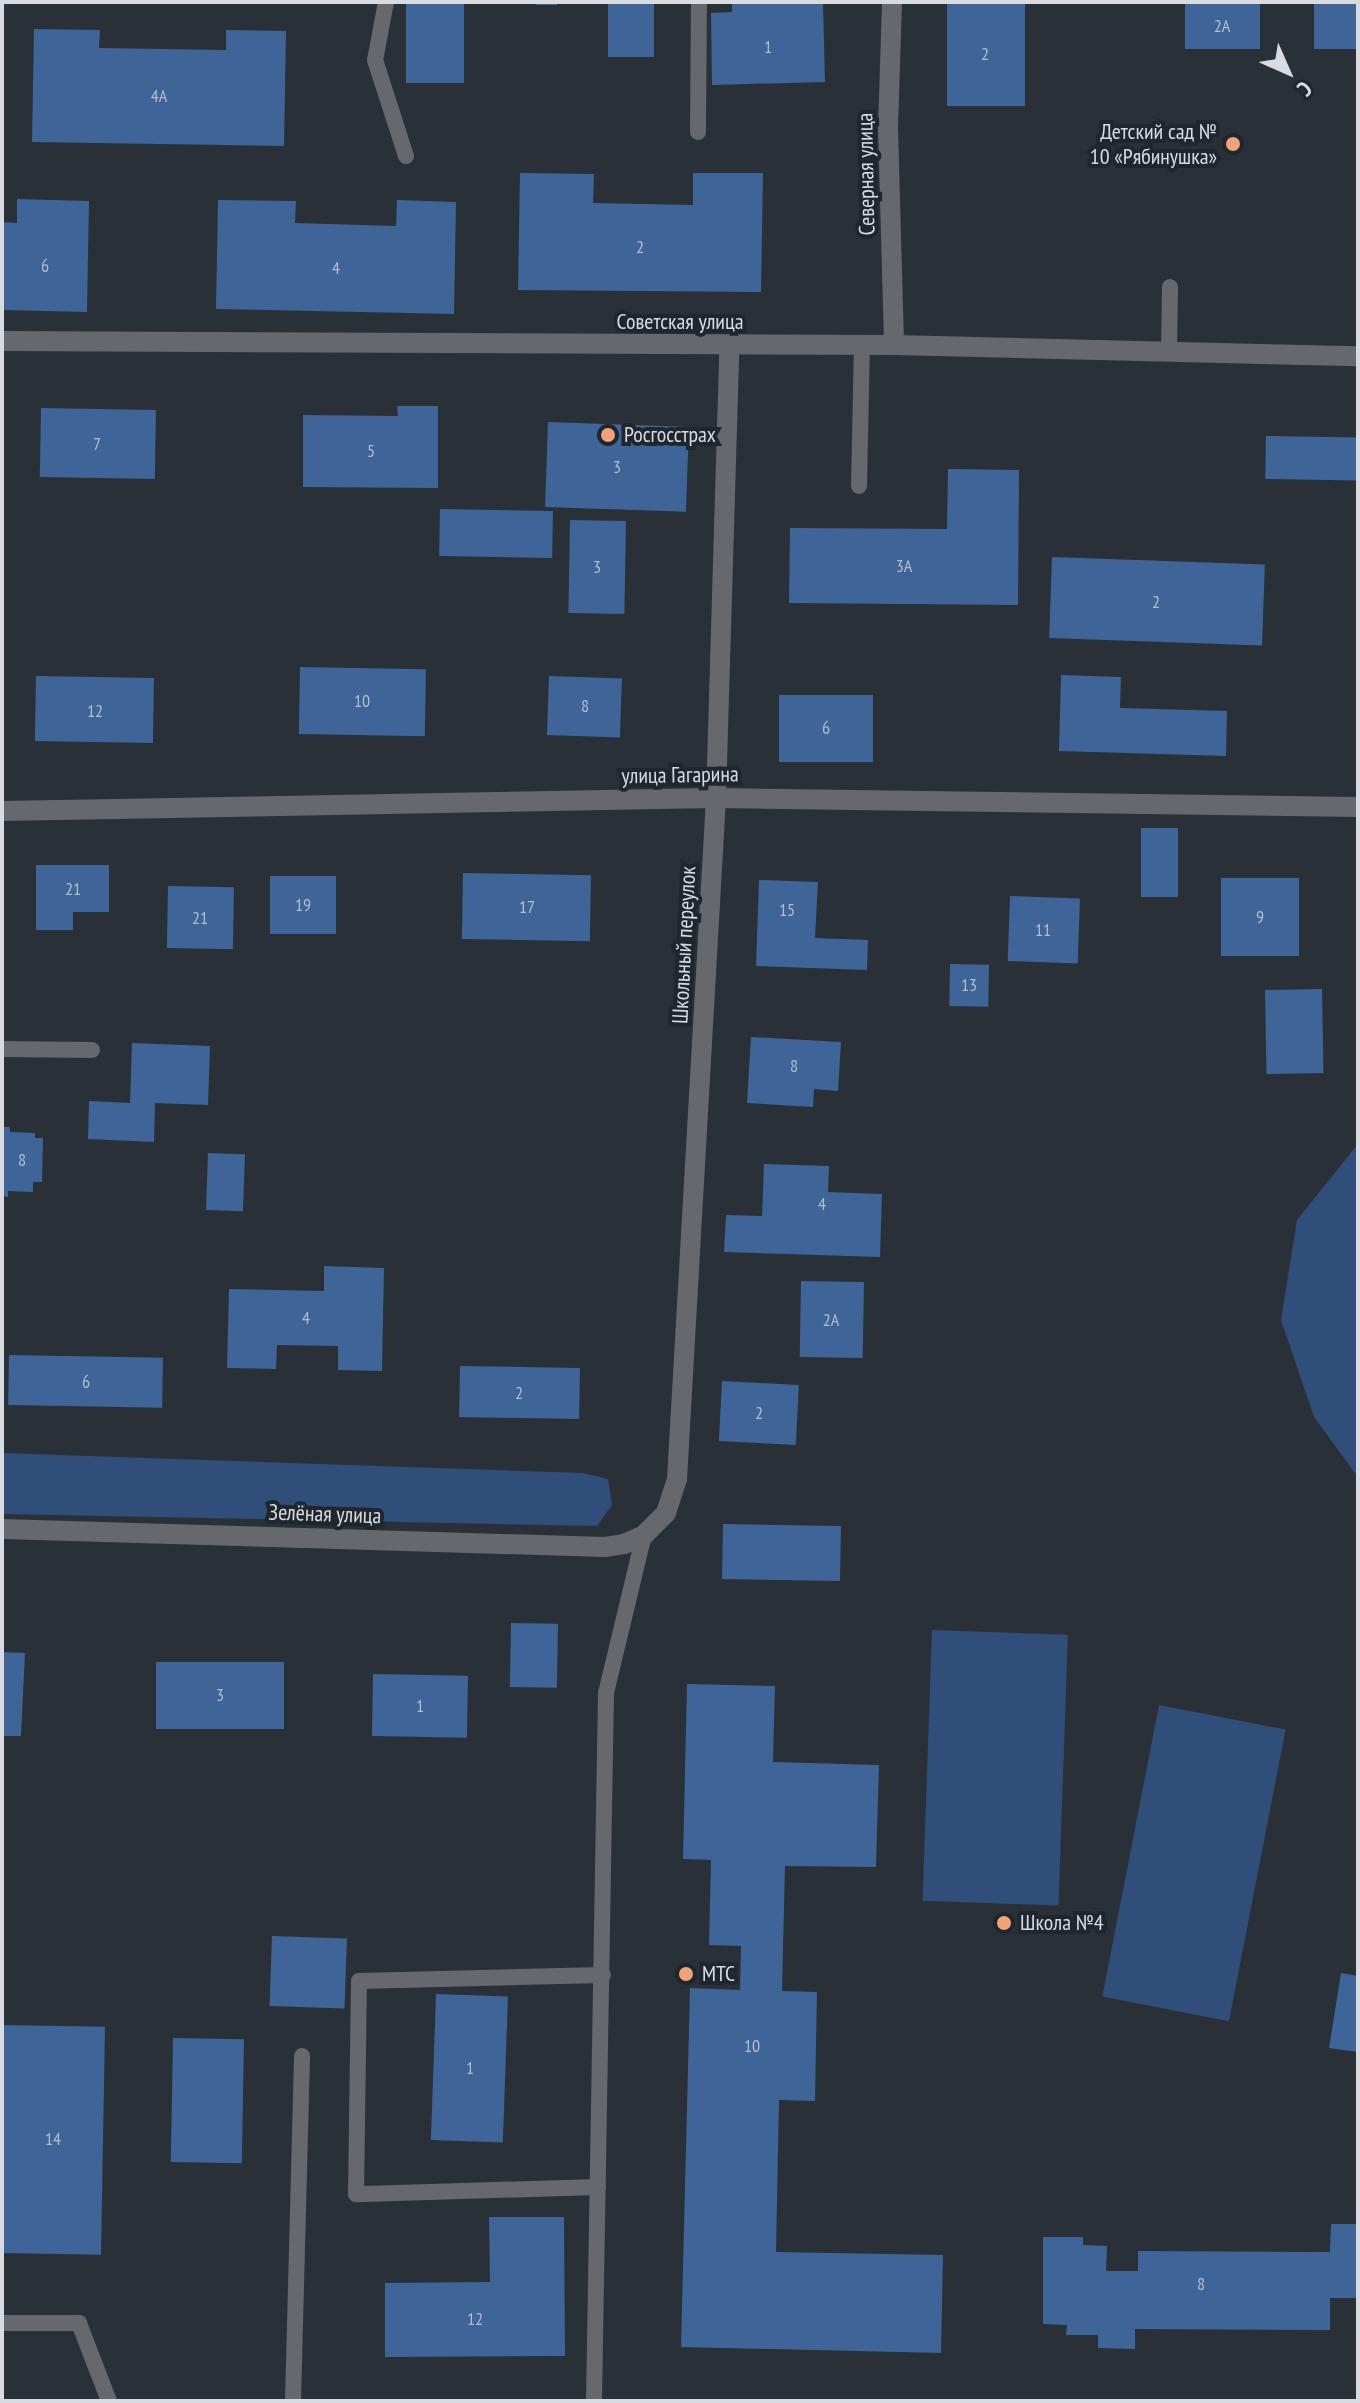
<!DOCTYPE html>
<meta charset="utf-8">
<style>
body{margin:0}
#map{position:relative;width:1360px;height:2403px;overflow:hidden;background:#2a3038;font-family:"PT Sans Narrow",sans-serif}
div>[style]{position:absolute}
[style*='--x']{left:calc(var(--x)*1px);top:calc(var(--y)*1px);width:calc(var(--w)*1px);rotate:calc(var(--a)*1deg)}
.green>*{inset:0;background:#304e79;transform-origin:0 0}
.building>*{inset:0;background:#3f6497;transform-origin:0 0}
.service>*{height:16px;margin:-8px;padding:0 8px;transform-origin:8px;border-radius:8px;background:#65686c}
.minor>*{height:20px;margin:-10px;padding:0 10px;transform-origin:10px;border-radius:10px;background:#65686c}
.tertiary>*{height:20px;margin:-10px;padding:0 10px;transform-origin:10px;border-radius:10px;background:#65686c}
.dots>*{width:22px;height:22px;translate:-50% -50%;box-sizing:border-box;border:4px solid #20262e;border-radius:50%}
span{translate:-50% -50%;white-space:nowrap;text-align:center;line-height:1.15;-webkit-text-stroke:8px #20262e;paint-order:stroke}
.number-label{font-size:18px;color:#b2bece}
.number-label span{-webkit-text-stroke-width:0}
.poi-label{font-size:22px;color:#d8dce1}
.right{translate:-100% -50%;text-align:right}
.left{translate:0 -50%;text-align:left}
.street-label{font-size:22px;color:#d8dce1}
.frame{position:absolute;inset:0;border:4px solid #d8dce1;pointer-events:none}
.north{position:absolute;left:1248px;top:32px;width:80px;height:80px;-webkit-text-stroke:6px #20262e;paint-order:stroke;rotate:135deg;font-size:22px;font-weight:700;line-height:32px;text-align:center;color:#d8dce1}
.north::after{content:'';display:block;margin:auto;width:28px;height:36px;background:#d8dce1;clip-path:polygon(50% 0,100% 100%,50% 72%,0 100%)}
</style>
<div id="map">
<div class="green">
<i style="clip-path:polygon(1358px 1144px,1358px 1477px,1314px 1417px,1281px 1320px,1297px 1220px)"></i>
<i style="clip-path:polygon(2px 1453px,583px 1473px,608px 1479px,612px 1505px,597px 1526px,3px 1514px)"></i>
<i style="left:932px;top:1630px;width:136px;height:271px;rotate:2deg"></i>
<i style="left:1159px;top:1705px;width:129px;height:297px;rotate:11deg"></i>
</div>
<div class="building">
<i style="left:406px;top:2px;width:58px;height:81px"></i>
<i style="left:536px;top:2px;width:21px;height:3px"></i>
<i style="left:608px;top:2px;width:46px;height:55px"></i>
<i style="clip-path:polygon(732px 2px,823px 2px,825px 82px,712px 85px,711px 13px,732px 12px)"></i>
<i style="left:947px;top:2px;width:78px;height:104px"></i>
<i style="left:1185px;top:2px;width:75px;height:47px"></i>
<i style="left:1314px;top:2px;width:44px;height:47px"></i>
<i style="clip-path:polygon(34px 29px,100px 30px,99px 48px,226px 50px,226px 30px,286px 31px,284px 146px,32px 142px)"></i>
<i style="clip-path:polygon(520px 173px,594px 174px,593px 203px,693px 205px,693px 173px,763px 173px,761px 292px,518px 290px)"></i>
<i style="clip-path:polygon(17px 199px,89px 201px,87px 312px,2px 310px,2px 222px,17px 223px)"></i>
<i style="clip-path:polygon(218px 200px,296px 201px,295px 223px,396px 226px,397px 200px,456px 202px,454px 314px,216px 309px)"></i>
<i style="clip-path:polygon(397px 406px,438px 406px,438px 488px,303px 487px,303px 415px,398px 416px)"></i>
<i style="left:41px;top:408px;width:115px;height:69px;rotate:1deg"></i>
<i style="left:548px;top:422px;width:141px;height:85px;rotate:2deg"></i>
<i style="left:1266px;top:436px;width:92px;height:43px;rotate:1deg"></i>
<i style="clip-path:polygon(948px 469px,1019px 470px,1018px 605px,789px 603px,790px 528px,947px 529px)"></i>
<i style="left:440px;top:509px;width:113px;height:47px;rotate:1deg"></i>
<i style="left:570px;top:520px;width:56px;height:93px;rotate:1deg"></i>
<i style="left:1052px;top:557px;width:213px;height:81px;rotate:2deg"></i>
<i style="left:300px;top:667px;width:126px;height:67px;rotate:1deg"></i>
<i style="clip-path:polygon(1061px 675px,1121px 677px,1120px 708px,1227px 711px,1226px 756px,1059px 751px)"></i>
<i style="left:549px;top:676px;width:73px;height:59px;rotate:2deg"></i>
<i style="left:154px;top:678px;width:65px;height:118px;rotate:91deg"></i>
<i style="left:779px;top:695px;width:94px;height:67px"></i>
<i style="left:1141px;top:828px;width:37px;height:69px"></i>
<i style="clip-path:polygon(36px 865px,109px 865px,109px 912px,73px 912px,73px 930px,36px 930px)"></i>
<i style="left:463px;top:873px;width:128px;height:66px;rotate:1deg"></i>
<i style="left:270px;top:876px;width:66px;height:58px"></i>
<i style="left:1299px;top:878px;width:78px;height:78px;rotate:90deg"></i>
<i style="clip-path:polygon(759px 880px,818px 882px,815px 938px,868px 940px,867px 970px,756px 966px)"></i>
<i style="left:168px;top:886px;width:66px;height:62px;rotate:1deg"></i>
<i style="left:1010px;top:896px;width:70px;height:65px;rotate:2deg"></i>
<i style="left:950px;top:964px;width:39px;height:42px;rotate:1deg"></i>
<i style="left:1322px;top:989px;width:84px;height:57px;rotate:89deg"></i>
<i style="clip-path:polygon(751px 1037px,841px 1042px,838px 1091px,814px 1089px,813px 1107px,747px 1103px)"></i>
<i style="clip-path:polygon(132px 1043px,210px 1046px,208px 1105px,155px 1103px,154px 1142px,88px 1139px,89px 1101px,130px 1103px)"></i>
<i style="clip-path:polygon(2px 1127px,10px 1127px,10px 1132px,35px 1133px,35px 1138px,43px 1138px,42px 1182px,33px 1182px,33px 1192px,8px 1191px,8px 1197px,2px 1196px)"></i>
<i style="left:208px;top:1153px;width:37px;height:57px;rotate:2deg"></i>
<i style="clip-path:polygon(764px 1164px,829px 1166px,828px 1192px,882px 1194px,880px 1257px,724px 1252px,726px 1215px,762px 1216px)"></i>
<i style="clip-path:polygon(324px 1266px,384px 1268px,382px 1371px,338px 1370px,338px 1346px,277px 1345px,276px 1369px,227px 1368px,229px 1289px,324px 1291px)"></i>
<i style="left:801px;top:1281px;width:63px;height:76px;rotate:1deg"></i>
<i style="left:9px;top:1355px;width:154px;height:50px;rotate:1deg"></i>
<i style="left:460px;top:1366px;width:120px;height:51px;rotate:1deg"></i>
<i style="left:722px;top:1381px;width:77px;height:60px;rotate:3deg"></i>
<i style="left:723px;top:1524px;width:118px;height:55px;rotate:1deg"></i>
<i style="left:511px;top:1623px;width:47px;height:64px;rotate:1deg"></i>
<i style="clip-path:polygon(2px 1652px,25px 1653px,21px 1736px,2px 1736px)"></i>
<i style="left:156px;top:1662px;width:128px;height:67px"></i>
<i style="left:373px;top:1674px;width:95px;height:62px;rotate:1deg"></i>
<i style="clip-path:polygon(687px 1684px,775px 1686px,773px 1762px,879px 1765px,876px 1867px,785px 1866px,782px 1991px,817px 1992px,815px 2101px,779px 2100px,776px 2252px,943px 2255px,941px 2353px,681px 2347px,690px 1988px,740px 1990px,741px 1946px,709px 1945px,711px 1860px,683px 1859px)"></i>
<i style="left:272px;top:1936px;width:75px;height:70px;rotate:2deg"></i>
<i style="clip-path:polygon(1341px 1973px,1358px 1976px,1358px 2052px,1329px 2048px)"></i>
<i style="left:436px;top:1994px;width:72px;height:146px;rotate:2deg"></i>
<i style="left:2px;top:2025px;width:103px;height:228px;rotate:1deg"></i>
<i style="left:173px;top:2038px;width:71px;height:124px;rotate:1deg"></i>
<i style="clip-path:polygon(489px 2217px,564px 2217px,565px 2356px,385px 2357px,385px 2283px,490px 2282px)"></i>
<i style="clip-path:polygon(1331px 2224px,1358px 2224px,1358px 2298px,1330px 2298px,1330px 2330px,1135px 2329px,1135px 2349px,1098px 2348px,1098px 2335px,1066px 2335px,1067px 2325px,1043px 2324px,1043px 2237px,1083px 2237px,1083px 2245px,1107px 2246px,1106px 2271px,1138px 2271px,1138px 2251px,1330px 2252px)"></i>
</div>
<div class="service">
<i style="--x:386;--y:2;--w:59;--a:100.7"></i>
<i style="--x:375;--y:60;--w:101;--a:72.1"></i>
<i style="--x:698;--y:132;--w:130;--a:-89.6"></i>
<i style="--x:1169;--y:352;--w:65;--a:-89.1"></i>
<i style="--x:859;--y:486;--w:141;--a:-88.8"></i>
<i style="--x:2;--y:1049;--w:90;--a:0.6"></i>
<i style="--x:598;--y:2187;--w:242;--a:178.3"></i>
<i style="--x:356;--y:2194;--w:213;--a:-89.2"></i>
<i style="--x:359;--y:1981;--w:244;--a:-1.4"></i>
<i style="--x:2;--y:2323;--w:77;--a:0"></i>
<i style="--x:79;--y:2323;--w:84;--a:69"></i>
<i style="--x:293;--y:2401;--w:345;--a:-88.5"></i>
<i style="--x:594;--y:2401;--w:708;--a:-89.03"></i>
<i style="--x:606;--y:1693;--w:163;--a:-76.5"></i>
</div>
<div class="minor">
<i style="--x:2;--y:811;--w:714;--a:-1.04"></i>
<i style="--x:716;--y:798;--w:642;--a:0.8"></i>
<i style="--x:2;--y:1529;--w:603;--a:1.71"></i>
<i style="--x:605;--y:1547;--w:19;--a:-9"></i>
<i style="--x:624;--y:1544;--w:22;--a:-24"></i>
<i style="--x:644;--y:1535;--w:31;--a:-45"></i>
<i style="--x:666;--y:1513;--w:36;--a:-72"></i>
<i style="--x:677;--y:1479;--w:682;--a:-86.72"></i>
<i style="--x:716;--y:798;--w:451;--a:-88.3"></i>
</div>
<div class="tertiary">
<i style="--x:892;--y:2;--w:126;--a:91.8"></i>
<i style="--x:888;--y:128;--w:217;--a:88.4"></i>
<i style="--x:2;--y:341;--w:892;--a:0.26"></i>
<i style="--x:894;--y:345;--w:464;--a:1.4"></i>
</div>
<div class="dots">
<i style="left:1233px;top:144px;background:#f0a27b"></i>
<i style="left:608px;top:435px;background:#f0a27b"></i>
<i style="left:1004px;top:1923px;background:#f0a27b"></i>
<i style="left:686px;top:1974px;background:#f0a27b"></i>
</div>
<div class="number-label">
<span style="left:1222px;top:26px">2А</span>
<span style="left:768px;top:47px">1</span>
<span style="left:985px;top:54px">2</span>
<span style="left:159px;top:96px">4А</span>
<span style="left:640px;top:247px">2</span>
<span style="left:45px;top:266px">6</span>
<span style="left:336px;top:268px">4</span>
<span style="left:97px;top:444px">7</span>
<span style="left:371px;top:451px">5</span>
<span style="left:617px;top:467px">3</span>
<span style="left:904px;top:566px">3А</span>
<span style="left:597px;top:567px">3</span>
<span style="left:1156px;top:602px">2</span>
<span style="left:362px;top:701px">10</span>
<span style="left:585px;top:706px">8</span>
<span style="left:95px;top:711px">12</span>
<span style="left:826px;top:728px">6</span>
<span style="left:73px;top:889px">21</span>
<span style="left:303px;top:905px">19</span>
<span style="left:527px;top:907px">17</span>
<span style="left:787px;top:910px">15</span>
<span style="left:1260px;top:917px">9</span>
<span style="left:200px;top:918px">21</span>
<span style="left:1043px;top:930px">11</span>
<span style="left:969px;top:985px">13</span>
<span style="left:794px;top:1066px">8</span>
<span style="left:22px;top:1160px">8</span>
<span style="left:822px;top:1204px">4</span>
<span style="left:306px;top:1318px">4</span>
<span style="left:831px;top:1320px">2А</span>
<span style="left:86px;top:1382px">6</span>
<span style="left:519px;top:1393px">2</span>
<span style="left:759px;top:1413px">2</span>
<span style="left:220px;top:1695px">3</span>
<span style="left:420px;top:1706px">1</span>
<span style="left:752px;top:2046px">10</span>
<span style="left:470px;top:2068px">1</span>
<span style="left:53px;top:2139px">14</span>
<span style="left:1201px;top:2284px">8</span>
<span style="left:475px;top:2319px">12</span>
</div>
<div class="poi-label">
<span class="right" style="left:1217px;top:144px">Детский сад №<br>10 «Рябинушка»</span>
<span class="left" style="left:624px;top:435px">Росгосстрах</span>
<span class="left" style="left:1020px;top:1923px">Школа №4</span>
<span class="left" style="left:702px;top:1974px">МТС</span>
</div>
<div class="street-label">
<span style="left:866px;top:174px;rotate:-91deg">Северная улица</span>
<span style="left:680px;top:322px">Советская улица</span>
<span style="left:680px;top:775px;rotate:-1deg">улица Гагарина</span>
<span style="left:684px;top:945px;rotate:-87deg">Школьный переулок</span>
<span style="left:325px;top:1514px;rotate:2deg">Зелёная улица</span>
</div>
<div class="frame"></div>
<div class="north">С</div>
</div>
